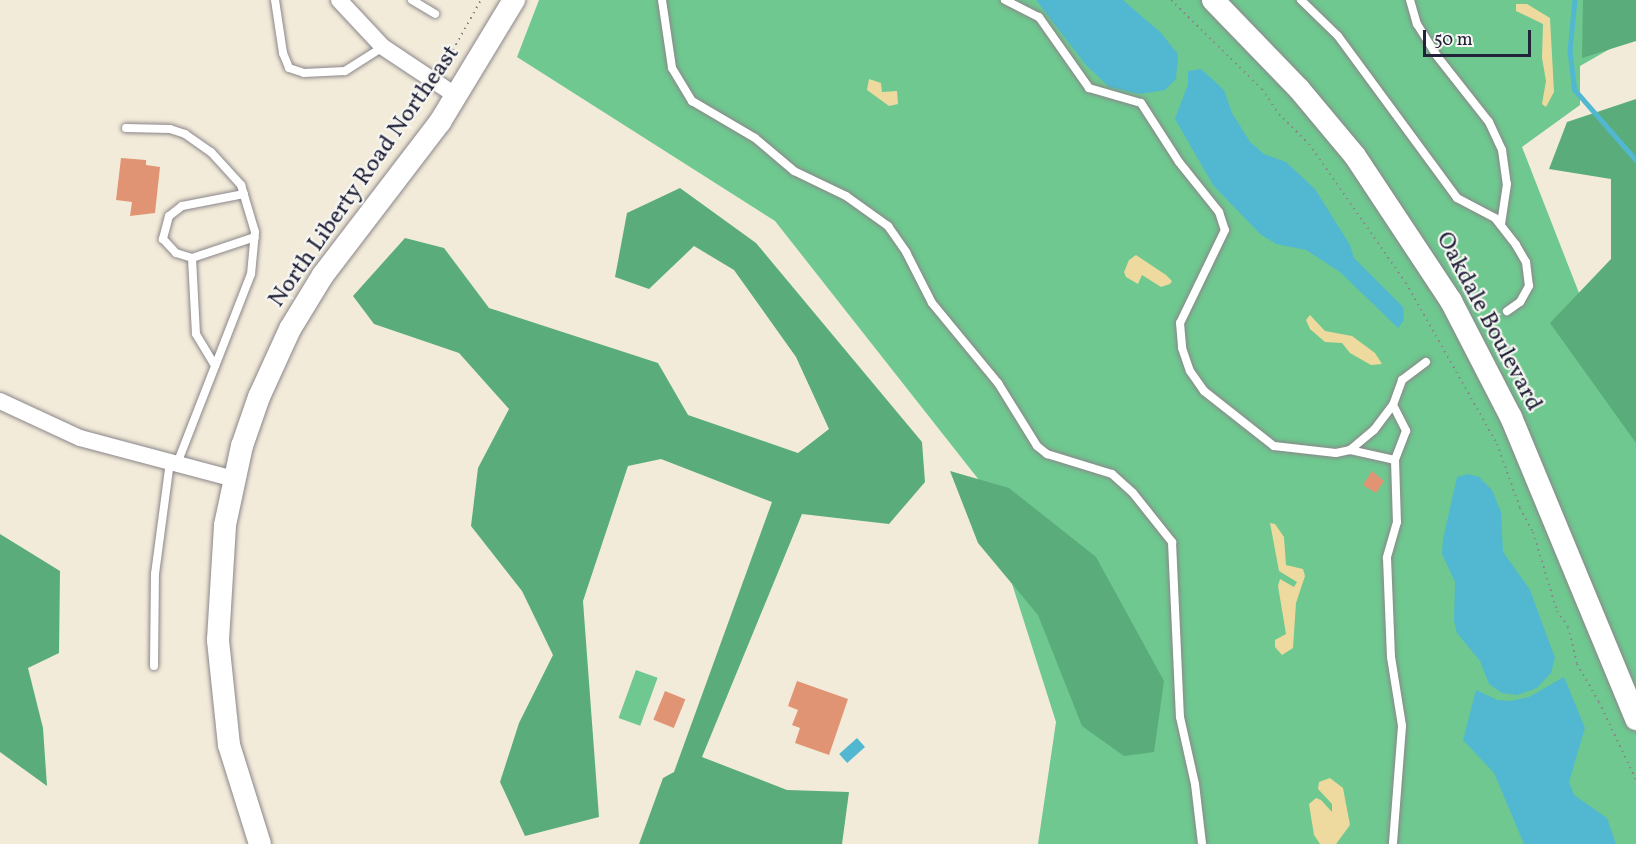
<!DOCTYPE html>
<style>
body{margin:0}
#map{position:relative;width:1636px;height:844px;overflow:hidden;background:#f3ebd9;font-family:Vollkorn,serif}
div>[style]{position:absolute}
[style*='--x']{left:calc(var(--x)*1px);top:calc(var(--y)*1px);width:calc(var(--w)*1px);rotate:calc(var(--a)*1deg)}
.green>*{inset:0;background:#6ec88f;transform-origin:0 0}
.forest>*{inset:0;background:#5aac7a}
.sand>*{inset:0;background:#eeda9e}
.water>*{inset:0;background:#52b8d1;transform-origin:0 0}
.stream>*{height:4.5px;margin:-2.25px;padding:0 2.25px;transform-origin:2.25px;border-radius:2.25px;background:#52b8d1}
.building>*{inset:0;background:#e19473;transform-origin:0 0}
.path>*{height:2px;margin-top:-1px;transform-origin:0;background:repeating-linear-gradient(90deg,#8a868a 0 1.5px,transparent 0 6px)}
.roads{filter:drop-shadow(0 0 2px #8a868a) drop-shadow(0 0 2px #8a868a)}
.service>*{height:8px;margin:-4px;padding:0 4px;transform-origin:4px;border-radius:4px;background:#fff}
.minor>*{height:16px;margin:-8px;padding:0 8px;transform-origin:8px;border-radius:8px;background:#fff}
.secondary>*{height:22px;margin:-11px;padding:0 11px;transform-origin:11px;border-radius:11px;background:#fff}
span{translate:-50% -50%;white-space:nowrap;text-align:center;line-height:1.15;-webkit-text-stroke:4.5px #f6f6f2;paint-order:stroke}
.street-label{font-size:24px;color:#22223b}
.scale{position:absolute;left:1423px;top:30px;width:108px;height:27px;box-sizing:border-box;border:3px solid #22223b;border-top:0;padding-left:8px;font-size:18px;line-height:21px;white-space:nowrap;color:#22223b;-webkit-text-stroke:4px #f6f6f2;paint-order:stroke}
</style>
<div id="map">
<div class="green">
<i style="clip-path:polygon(539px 0,1636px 0,1636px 34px,1580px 66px,1580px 105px,1522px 147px,1636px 439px,1636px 844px,1038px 844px,1056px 722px,979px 480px,775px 221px,517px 57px)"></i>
<i style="left:636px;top:670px;width:23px;height:51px;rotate:20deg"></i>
</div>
<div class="forest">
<i style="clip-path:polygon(1583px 0,1636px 0,1636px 41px,1582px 58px)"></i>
<i style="clip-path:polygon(1636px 99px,1636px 443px,1550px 323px,1611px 259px,1611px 179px,1549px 169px,1567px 122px)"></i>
<i style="clip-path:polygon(680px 188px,756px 243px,922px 442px,925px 482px,889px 524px,802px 514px,702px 757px,787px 790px,849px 792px,842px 844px,639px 844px,663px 778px,674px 772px,772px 502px,661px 459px,628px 466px,583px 601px,599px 817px,525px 836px,500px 782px,519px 723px,553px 655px,522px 591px,471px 526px,478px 468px,509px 409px,459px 353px,374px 324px,353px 296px,405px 238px,444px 248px,489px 308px,658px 363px,688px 415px,798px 453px,829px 429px,796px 357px,734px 270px,694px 246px,649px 289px,615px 277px,627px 213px)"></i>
<i style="clip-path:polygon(950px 471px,1009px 488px,1096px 557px,1164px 681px,1154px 752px,1124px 756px,1082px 726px,1038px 615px,978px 543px)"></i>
<i style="clip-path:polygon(0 534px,60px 571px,59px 653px,28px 668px,43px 728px,47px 786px,0 752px)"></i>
</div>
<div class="sand">
<i style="clip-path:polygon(1516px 4px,1527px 4px,1550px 18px,1554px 92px,1546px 107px,1542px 104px,1546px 81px,1542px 58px,1543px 24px,1516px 11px)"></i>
<i style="clip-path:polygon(869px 79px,881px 83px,882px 92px,897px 91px,898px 104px,889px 106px,867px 90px)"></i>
<i style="clip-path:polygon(1136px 255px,1166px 275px,1172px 281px,1170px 284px,1161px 287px,1142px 275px,1138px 284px,1126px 277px,1124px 272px,1129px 260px)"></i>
<i style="clip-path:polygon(1310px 315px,1325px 331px,1352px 336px,1375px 353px,1382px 364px,1371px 365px,1350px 353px,1342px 343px,1325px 342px,1310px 329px,1306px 320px)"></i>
<i style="clip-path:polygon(1270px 523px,1275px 524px,1284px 537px,1286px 565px,1303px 569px,1305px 576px,1296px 603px,1293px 648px,1282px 655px,1275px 647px,1275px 640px,1286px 634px,1278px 586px,1280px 579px,1294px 587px,1297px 582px,1279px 571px)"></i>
<i style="clip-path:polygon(1330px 778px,1343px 788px,1350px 825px,1336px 844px,1320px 844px,1314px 835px,1309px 804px,1316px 798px,1321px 800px,1332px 812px,1332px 804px,1318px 789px,1319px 782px)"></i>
</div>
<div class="water">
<i style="clip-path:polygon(1036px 0,1123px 0,1160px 32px,1178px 54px,1176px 79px,1165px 90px,1140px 94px,1109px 87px,1086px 65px)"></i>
<i style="clip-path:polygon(1201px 69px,1224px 90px,1232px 113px,1250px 142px,1264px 154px,1286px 162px,1315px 189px,1350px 245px,1354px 258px,1403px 307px,1404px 320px,1398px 328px,1340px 272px,1306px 250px,1276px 244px,1260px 234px,1213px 185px,1175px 119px,1188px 84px,1188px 71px)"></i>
<i style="clip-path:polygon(1468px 474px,1479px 477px,1492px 490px,1501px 512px,1503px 552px,1530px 590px,1555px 658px,1551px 673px,1537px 688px,1517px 695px,1502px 693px,1489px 684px,1480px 661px,1457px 633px,1454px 621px,1455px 582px,1442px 554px,1443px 539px,1457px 477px)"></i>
<i style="clip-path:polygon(1564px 677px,1585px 728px,1569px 782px,1574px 795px,1607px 818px,1616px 844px,1524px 844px,1494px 773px,1463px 740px,1476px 690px,1497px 700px,1510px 701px,1529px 697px)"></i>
<i style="left:857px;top:738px;width:12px;height:24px;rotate:48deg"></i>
</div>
<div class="stream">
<i style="--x:1575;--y:0;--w:51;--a:95.6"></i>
<i style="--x:1570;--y:51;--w:39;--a:83"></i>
<i style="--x:1575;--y:90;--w:93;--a:48.9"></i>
</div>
<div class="building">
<i style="clip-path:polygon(121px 158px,146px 160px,146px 165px,160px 167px,155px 213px,130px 216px,132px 202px,116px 200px)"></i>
<i style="clip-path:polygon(1372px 471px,1384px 481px,1376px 493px,1363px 485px)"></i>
<i style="clip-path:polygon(797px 681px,848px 699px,829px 755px,795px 743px,800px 728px,792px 725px,798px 710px,788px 706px)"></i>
<i style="left:665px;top:691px;width:22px;height:31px;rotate:22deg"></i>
</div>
<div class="path">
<i style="--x:1171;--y:0;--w:127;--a:44.4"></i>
<i style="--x:1262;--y:89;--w:30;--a:56"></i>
<i style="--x:1279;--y:114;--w:42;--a:45"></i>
<i style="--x:1309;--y:144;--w:169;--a:55.1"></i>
<i style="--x:1406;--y:283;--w:185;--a:60.5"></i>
<i style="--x:1497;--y:444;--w:68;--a:70.2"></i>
<i style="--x:1520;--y:508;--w:27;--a:62"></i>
<i style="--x:1533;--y:532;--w:83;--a:73.1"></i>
<i style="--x:1557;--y:611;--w:19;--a:55"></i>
<i style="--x:1568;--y:627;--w:38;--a:76"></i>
<i style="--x:1577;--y:664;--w:44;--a:59.9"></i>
<i style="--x:1599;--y:702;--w:86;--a:64.6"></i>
<i style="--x:447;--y:70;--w:21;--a:-73"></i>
<i style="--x:453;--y:50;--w:57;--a:-60.8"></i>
</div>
<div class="roads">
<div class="service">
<i style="--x:275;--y:0;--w:54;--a:81.4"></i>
<i style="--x:283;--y:53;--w:16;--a:68"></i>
<i style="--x:289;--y:68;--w:16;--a:18"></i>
<i style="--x:304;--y:73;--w:41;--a:-2.8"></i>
<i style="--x:345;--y:71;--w:45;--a:-32.3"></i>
<i style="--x:412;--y:0;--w:27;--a:31"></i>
<i style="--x:662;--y:0;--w:69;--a:81.6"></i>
<i style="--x:672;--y:68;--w:39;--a:59"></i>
<i style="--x:692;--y:101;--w:73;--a:30.4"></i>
<i style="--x:755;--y:138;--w:51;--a:40.2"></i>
<i style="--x:794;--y:171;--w:58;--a:25.7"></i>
<i style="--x:846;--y:196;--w:52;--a:35.5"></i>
<i style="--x:888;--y:226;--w:32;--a:55"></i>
<i style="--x:906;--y:252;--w:57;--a:63"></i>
<i style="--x:932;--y:303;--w:104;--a:50.5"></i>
<i style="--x:998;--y:383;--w:74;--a:58.2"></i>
<i style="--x:1037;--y:446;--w:13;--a:39"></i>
<i style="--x:1047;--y:454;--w:68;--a:17.1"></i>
<i style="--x:1112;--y:474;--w:28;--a:42"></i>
<i style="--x:1133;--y:493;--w:63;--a:51.5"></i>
<i style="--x:1172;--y:542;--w:175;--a:87.4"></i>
<i style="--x:1180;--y:717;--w:69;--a:77.4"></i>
<i style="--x:1195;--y:784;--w:60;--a:83.3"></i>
<i style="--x:1005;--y:0;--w:38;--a:27"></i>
<i style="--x:1039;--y:17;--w:87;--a:54.8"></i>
<i style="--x:1089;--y:88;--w:54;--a:16.1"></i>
<i style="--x:1141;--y:103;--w:70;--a:57.2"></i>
<i style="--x:1179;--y:162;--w:64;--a:51.3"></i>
<i style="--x:1219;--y:212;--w:19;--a:72"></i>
<i style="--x:1225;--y:230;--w:103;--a:115.8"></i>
<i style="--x:1180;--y:323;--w:25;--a:85"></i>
<i style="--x:1182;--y:348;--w:24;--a:71"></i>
<i style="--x:1190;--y:371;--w:24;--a:55"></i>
<i style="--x:1204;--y:391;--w:89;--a:38.2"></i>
<i style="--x:1274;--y:446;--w:62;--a:6.4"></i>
<i style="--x:1336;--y:453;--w:14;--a:-12"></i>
<i style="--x:1350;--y:450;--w:31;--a:-40"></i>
<i style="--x:1374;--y:430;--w:31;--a:-53"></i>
<i style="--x:1393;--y:405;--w:27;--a:-70"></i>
<i style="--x:1402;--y:380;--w:30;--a:-37"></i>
<i style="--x:1301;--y:0;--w:52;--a:44.2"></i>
<i style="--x:1338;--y:36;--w:201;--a:53.7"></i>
<i style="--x:1457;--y:198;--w:43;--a:27.8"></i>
<i style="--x:1495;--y:218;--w:34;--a:52"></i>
<i style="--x:1516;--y:245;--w:20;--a:60"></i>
<i style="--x:1526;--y:262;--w:24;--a:83"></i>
<i style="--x:1529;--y:286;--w:18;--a:119"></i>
<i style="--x:1520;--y:302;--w:16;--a:145"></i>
<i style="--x:1410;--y:0;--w:25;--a:74"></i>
<i style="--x:1417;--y:24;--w:38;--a:58"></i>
<i style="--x:1437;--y:56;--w:84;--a:51.8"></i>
<i style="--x:1489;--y:122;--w:31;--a:65"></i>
<i style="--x:1502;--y:150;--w:34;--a:82"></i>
<i style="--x:1507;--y:184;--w:40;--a:98.5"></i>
<i style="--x:126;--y:128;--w:44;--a:1.3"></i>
<i style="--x:170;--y:129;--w:16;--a:18"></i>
<i style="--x:185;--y:134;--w:32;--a:35"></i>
<i style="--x:211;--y:152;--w:45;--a:47.7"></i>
<i style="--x:241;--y:185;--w:49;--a:73.4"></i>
<i style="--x:255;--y:232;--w:42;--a:95.4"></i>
<i style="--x:251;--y:274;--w:204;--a:111.3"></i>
<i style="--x:244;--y:194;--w:63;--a:169"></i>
<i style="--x:182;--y:206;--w:16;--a:142"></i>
<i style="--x:169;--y:216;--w:24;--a:105"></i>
<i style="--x:163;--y:239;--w:19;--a:47"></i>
<i style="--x:176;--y:253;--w:17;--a:17"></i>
<i style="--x:192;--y:258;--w:66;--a:-18.4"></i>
<i style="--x:192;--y:258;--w:76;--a:87"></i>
<i style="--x:196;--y:334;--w:37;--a:59"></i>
<i style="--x:1393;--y:405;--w:29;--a:63"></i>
<i style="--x:1406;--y:431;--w:31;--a:111"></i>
<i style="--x:1395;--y:460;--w:62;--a:88.2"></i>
<i style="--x:1397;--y:522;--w:37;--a:106"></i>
<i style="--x:1387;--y:558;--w:99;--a:87.7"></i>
<i style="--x:1391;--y:657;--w:70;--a:80.9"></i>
<i style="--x:1402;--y:726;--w:118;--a:94.4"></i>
<i style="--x:1350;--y:450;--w:46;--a:12.5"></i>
<i style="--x:154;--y:666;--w:92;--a:-89.4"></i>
<i style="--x:155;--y:574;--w:113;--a:-82.4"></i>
</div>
<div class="minor">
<i style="--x:339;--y:0;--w:64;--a:46.9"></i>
<i style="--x:383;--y:47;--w:90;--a:33.7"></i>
<i style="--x:0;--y:401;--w:88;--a:24.8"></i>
<i style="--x:80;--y:438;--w:159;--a:14.9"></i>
</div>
<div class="secondary">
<i style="--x:1213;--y:0;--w:124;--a:46"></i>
<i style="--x:1299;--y:89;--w:87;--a:50.1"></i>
<i style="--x:1355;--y:156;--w:174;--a:56.5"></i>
<i style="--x:1451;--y:301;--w:131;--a:62.7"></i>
<i style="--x:1511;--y:417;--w:327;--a:67.5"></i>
<i style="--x:260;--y:844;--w:104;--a:-107.4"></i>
<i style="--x:229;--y:745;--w:106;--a:-96"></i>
<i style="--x:218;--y:640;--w:115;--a:-86.5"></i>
<i style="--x:225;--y:525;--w:81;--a:-77.9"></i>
<i style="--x:242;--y:446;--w:52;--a:-70.9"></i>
<i style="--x:259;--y:397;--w:75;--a:-65.5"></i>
<i style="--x:290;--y:329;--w:63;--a:-58.6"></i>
<i style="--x:323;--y:275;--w:193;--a:-52.6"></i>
<i style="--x:440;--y:122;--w:143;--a:-58.8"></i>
</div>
</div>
<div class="street-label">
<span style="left:365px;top:177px;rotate:-55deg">North Liberty Road Northeast</span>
<span style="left:1488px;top:322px;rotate:62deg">Oakdale Boulevard</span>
</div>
<div class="scale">50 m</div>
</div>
